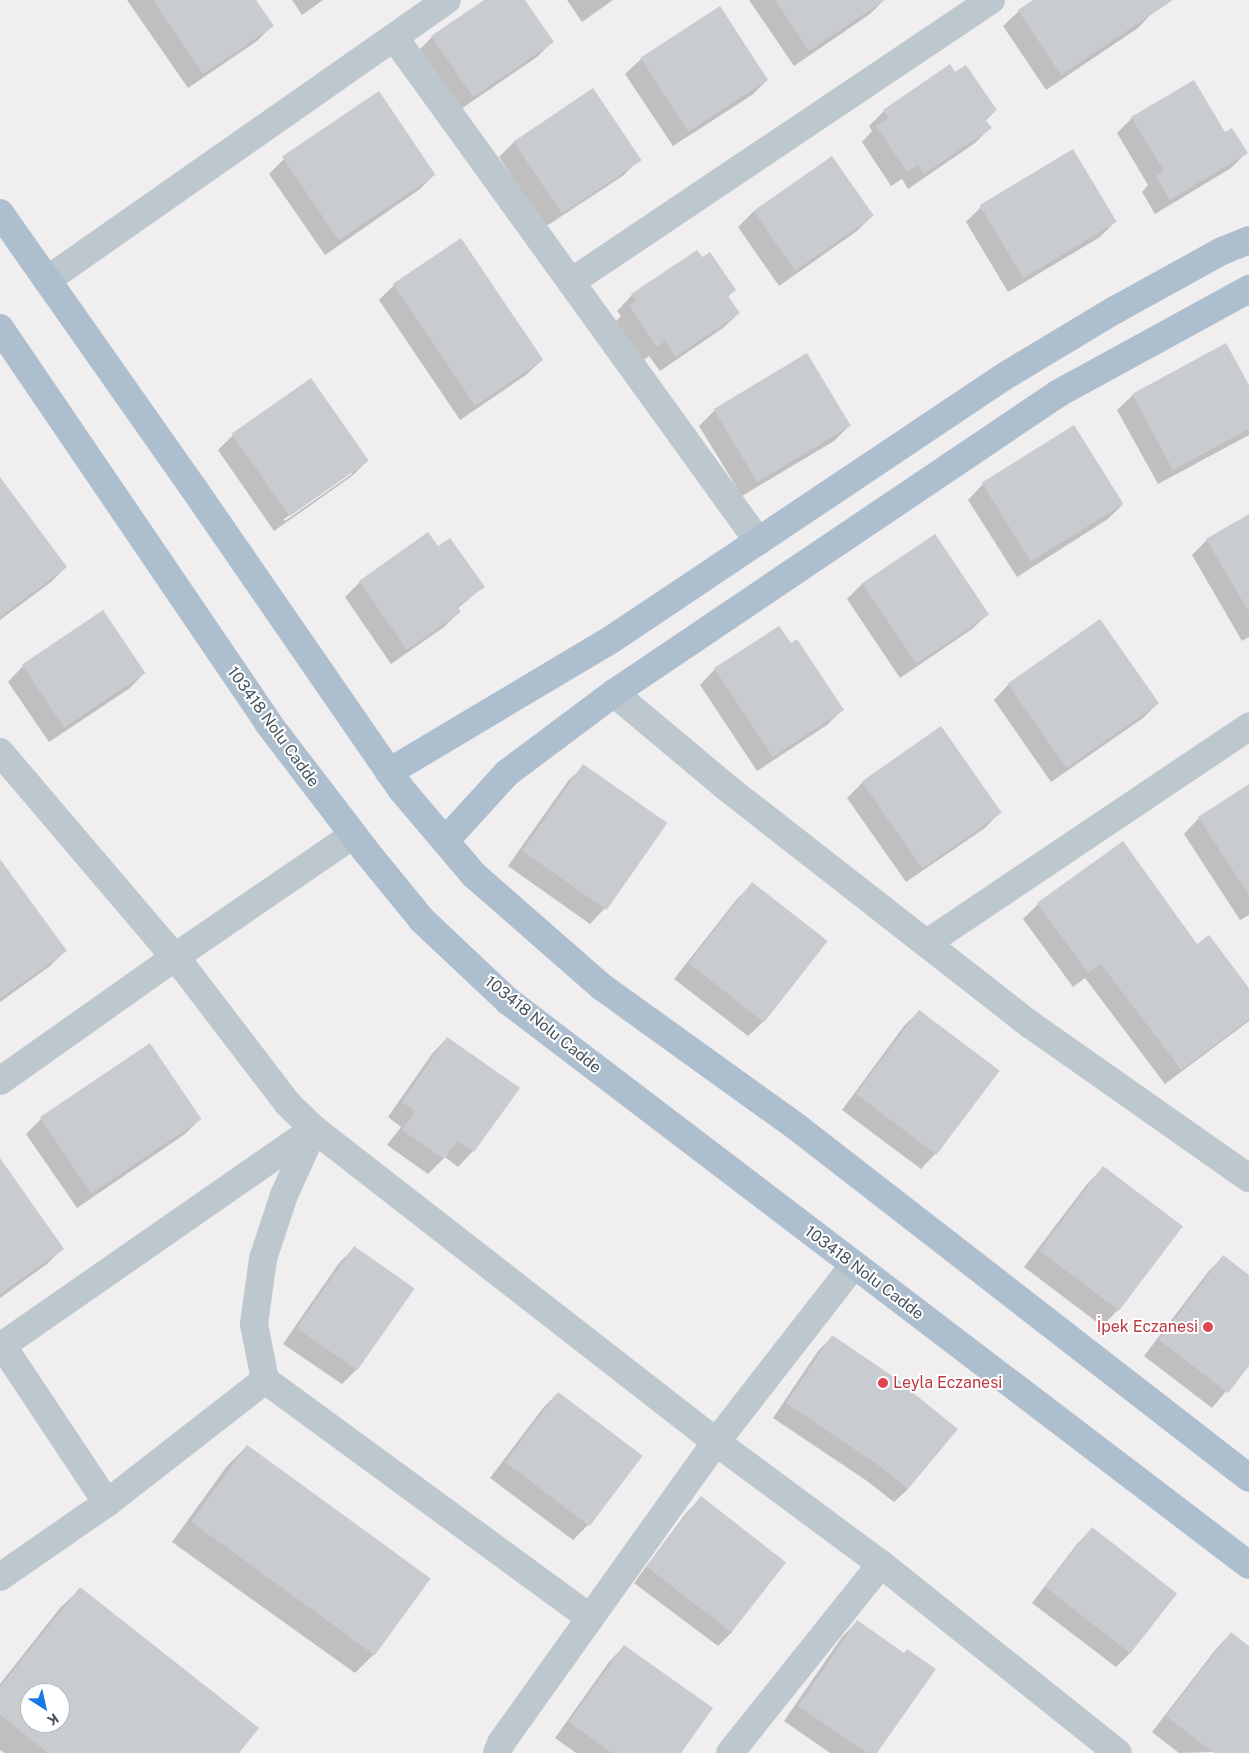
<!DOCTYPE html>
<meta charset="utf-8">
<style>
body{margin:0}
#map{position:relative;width:1249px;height:1753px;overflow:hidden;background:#f1eeef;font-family:"Public Sans",sans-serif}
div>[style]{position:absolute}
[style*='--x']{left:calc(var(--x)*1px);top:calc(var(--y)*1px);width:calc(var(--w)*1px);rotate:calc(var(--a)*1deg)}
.shadow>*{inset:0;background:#0003}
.building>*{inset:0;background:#c8ccd1;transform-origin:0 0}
.minor>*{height:28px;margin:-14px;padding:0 14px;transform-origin:14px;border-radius:14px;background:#bcc7ce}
.major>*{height:28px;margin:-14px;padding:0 14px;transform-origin:14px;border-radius:14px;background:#adbfcf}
.dots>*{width:14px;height:14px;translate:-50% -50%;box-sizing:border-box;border:2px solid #fff;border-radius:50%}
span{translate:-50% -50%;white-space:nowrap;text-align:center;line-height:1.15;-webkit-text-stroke:4px #fff;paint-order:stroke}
.street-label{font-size:16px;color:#46535d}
.health-label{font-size:16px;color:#be3a42}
.right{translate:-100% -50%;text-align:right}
.left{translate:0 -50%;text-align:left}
.north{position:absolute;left:20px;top:1683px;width:50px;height:50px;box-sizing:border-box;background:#fff;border:1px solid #b5babe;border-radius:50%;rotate:145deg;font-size:14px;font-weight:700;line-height:20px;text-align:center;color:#46535d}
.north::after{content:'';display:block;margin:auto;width:18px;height:22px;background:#1379e7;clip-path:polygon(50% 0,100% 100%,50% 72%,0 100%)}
</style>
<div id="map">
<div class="shadow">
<i style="clip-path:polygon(127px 0,254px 0,272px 26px,257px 41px,188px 88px)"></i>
<i style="clip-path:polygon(292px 0,323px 0,302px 15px)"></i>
<i style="clip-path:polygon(486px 0,524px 0,552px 42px,537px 57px,458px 111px,417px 52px,432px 37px)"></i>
<i style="clip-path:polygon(567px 0,613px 0,582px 22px)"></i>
<i style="clip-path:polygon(749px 0,884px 0,870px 14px,794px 66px)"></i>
<i style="clip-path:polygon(1035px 0,1145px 0,1153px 12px,1138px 28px,1046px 90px,1003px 26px,1019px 11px)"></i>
<i style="clip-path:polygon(719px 8px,767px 80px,752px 95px,673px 146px,625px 74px,641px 59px)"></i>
<i style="clip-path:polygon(955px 74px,996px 110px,985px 121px,990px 128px,975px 143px,908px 189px,902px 179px,891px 186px,862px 142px,872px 131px,869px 126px,884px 111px)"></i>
<i style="clip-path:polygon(1132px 118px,1246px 153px,1231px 168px,1155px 214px,1142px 192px,1148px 185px,1117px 133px)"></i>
<i style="clip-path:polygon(514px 142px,639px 159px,624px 175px,545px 227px,499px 157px)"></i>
<i style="clip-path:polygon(284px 159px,435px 174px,420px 189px,325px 255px,269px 174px)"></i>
<i style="clip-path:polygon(981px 207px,1115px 222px,1100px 237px,1008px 292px,966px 222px)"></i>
<i style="clip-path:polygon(754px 211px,872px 216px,857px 231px,779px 286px,738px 227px)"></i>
<i style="clip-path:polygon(697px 251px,702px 259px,734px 290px,728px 297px,739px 313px,723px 328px,660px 371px,649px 356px,642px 361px,615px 322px,621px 316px,617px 311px,632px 295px)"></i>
<i style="clip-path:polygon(394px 285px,542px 360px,526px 375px,460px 420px,379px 300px)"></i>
<i style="clip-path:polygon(1249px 388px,1249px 435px,1158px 484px,1117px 410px,1133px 395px)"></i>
<i style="clip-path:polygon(714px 411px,849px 426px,834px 441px,742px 496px,699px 426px)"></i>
<i style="clip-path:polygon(evenodd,233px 435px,367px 461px,352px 476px,274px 531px,218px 450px,233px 435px,352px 471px,352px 474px,285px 521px,284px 519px,352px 471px)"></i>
<i style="clip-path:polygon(983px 484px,1123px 504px,1108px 519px,1017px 577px,968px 500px)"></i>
<i style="clip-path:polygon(0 491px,66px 567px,51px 582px,0 620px)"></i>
<i style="clip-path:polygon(1249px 516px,1249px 637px,1242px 641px,1192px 555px,1207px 540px)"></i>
<i style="clip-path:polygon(935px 535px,988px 614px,972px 629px,900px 678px,847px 599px,862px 584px)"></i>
<i style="clip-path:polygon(438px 548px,483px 587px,457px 609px,459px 612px,444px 627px,391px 664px,345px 597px,360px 582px)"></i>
<i style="clip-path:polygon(23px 666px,145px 672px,130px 688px,49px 742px,8px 682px)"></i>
<i style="clip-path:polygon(715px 669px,842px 710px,827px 725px,757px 771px,700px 685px)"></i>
<i style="clip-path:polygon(1009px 684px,1158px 703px,1143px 718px,1051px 782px,994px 700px)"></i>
<i style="clip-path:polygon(941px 728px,1000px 812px,985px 828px,906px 882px,847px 798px,862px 783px)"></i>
<i style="clip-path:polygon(584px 766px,665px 823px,605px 908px,590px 924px,508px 866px,568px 781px)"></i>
<i style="clip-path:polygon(1249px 785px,1249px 915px,1240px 920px,1184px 834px,1199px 818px)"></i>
<i style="clip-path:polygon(0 869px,65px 951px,50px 966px,0 1002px)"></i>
<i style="clip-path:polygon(752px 884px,826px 941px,764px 1021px,748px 1036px,674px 979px,737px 899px)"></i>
<i style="clip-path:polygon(1038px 904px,1197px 946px,1249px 990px,1249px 1021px,1165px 1084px,1085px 978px,1073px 987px,1023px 919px)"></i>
<i style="clip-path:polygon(919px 1011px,998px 1070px,936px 1153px,921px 1169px,842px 1110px,904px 1026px)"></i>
<i style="clip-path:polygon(447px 1038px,473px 1151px,458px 1167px,445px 1157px,428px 1174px,387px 1145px,401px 1127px,388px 1117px,432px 1054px)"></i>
<i style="clip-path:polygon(201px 1118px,185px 1134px,77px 1208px,26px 1134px,41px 1119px)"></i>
<i style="clip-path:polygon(0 1160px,62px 1249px,47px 1264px,0 1298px)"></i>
<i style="clip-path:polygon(1103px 1168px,1181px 1226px,1118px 1310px,1102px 1326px,1024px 1267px,1088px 1183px)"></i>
<i style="clip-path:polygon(354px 1248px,413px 1288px,357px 1369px,342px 1384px,283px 1344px,339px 1263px)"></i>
<i style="clip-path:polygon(1223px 1257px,1249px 1277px,1249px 1364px,1212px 1408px,1144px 1356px,1208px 1272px)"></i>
<i style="clip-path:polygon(832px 1337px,910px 1392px,908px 1489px,894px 1502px,867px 1481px,773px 1418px,818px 1351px)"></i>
<i style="clip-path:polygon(558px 1393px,588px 1525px,573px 1540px,490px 1478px,543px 1408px)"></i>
<i style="clip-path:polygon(247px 1446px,375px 1653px,355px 1673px,172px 1542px,227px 1466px)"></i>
<i style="clip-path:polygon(701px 1498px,733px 1631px,718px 1646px,634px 1583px,686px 1513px)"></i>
<i style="clip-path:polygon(1092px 1529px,1131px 1652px,1116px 1667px,1032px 1603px,1077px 1544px)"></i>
<i style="clip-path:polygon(evenodd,80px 1589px,237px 1753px,4px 1753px,0 1750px,0 1684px,60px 1608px,80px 1589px,30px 1693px,60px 1693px,60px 1723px,30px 1723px,30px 1693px)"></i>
<i style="clip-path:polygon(857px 1622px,876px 1753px,830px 1753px,784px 1721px,842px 1637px)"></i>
<i style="clip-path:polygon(1231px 1633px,1249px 1647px,1249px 1751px,1179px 1753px,1152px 1732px,1216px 1649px)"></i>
<i style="clip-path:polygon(624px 1646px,680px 1753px,576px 1753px,555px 1738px,609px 1662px)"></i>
</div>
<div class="building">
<i style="clip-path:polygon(153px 0,256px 0,274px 26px,203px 74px)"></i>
<i style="clip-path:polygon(484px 0,525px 0,554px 42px,473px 97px,431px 36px)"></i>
<i style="clip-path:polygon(775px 0,885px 0,809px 51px)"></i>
<i style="clip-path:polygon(1033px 0,1173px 0,1061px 75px,1018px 10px)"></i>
<i style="left:720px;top:6px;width:88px;height:95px;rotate:57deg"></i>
<i style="clip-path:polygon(950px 64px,955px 72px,966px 65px,997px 110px,985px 119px,992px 128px,924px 174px,918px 165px,907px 172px,876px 126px,889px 118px,883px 110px)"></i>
<i style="clip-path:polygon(1194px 80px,1225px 132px,1232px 128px,1248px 153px,1170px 200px,1156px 176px,1164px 171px,1131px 117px)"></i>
<i style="left:593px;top:88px;width:87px;height:96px;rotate:56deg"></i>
<i style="left:379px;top:91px;width:101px;height:117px;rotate:56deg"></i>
<i style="left:1073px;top:149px;width:85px;height:109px;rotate:59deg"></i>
<i style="left:832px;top:156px;width:73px;height:96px;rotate:55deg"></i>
<i style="left:461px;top:238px;width:147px;height:82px;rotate:56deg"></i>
<i style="clip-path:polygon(697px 250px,702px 257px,710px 252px,736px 290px,728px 296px,740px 313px,675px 357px,665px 341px,657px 347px,629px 306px,636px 301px,631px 294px)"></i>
<i style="clip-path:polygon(1226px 343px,1249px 385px,1249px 429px,1173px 470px,1132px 394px)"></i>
<i style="left:807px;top:353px;width:85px;height:109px;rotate:59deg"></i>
<i style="left:311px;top:378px;width:101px;height:97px;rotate:55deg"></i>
<i style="left:1074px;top:425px;width:93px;height:109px;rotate:58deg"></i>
<i style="clip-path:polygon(0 477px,67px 567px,0 617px)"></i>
<i style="clip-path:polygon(1249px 514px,1249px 612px,1206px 539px)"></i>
<i style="clip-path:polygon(428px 532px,438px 546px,450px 538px,485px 587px,457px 606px,461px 612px,407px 650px,359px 581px)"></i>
<i style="left:935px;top:534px;width:97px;height:88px;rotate:56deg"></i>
<i style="left:103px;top:610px;width:76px;height:98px;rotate:56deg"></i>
<i style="left:1100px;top:619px;width:103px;height:113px;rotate:55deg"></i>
<i style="clip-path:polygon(779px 626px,791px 643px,797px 639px,844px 710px,773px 757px,714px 668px)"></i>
<i style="left:941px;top:726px;width:106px;height:97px;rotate:55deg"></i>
<i style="left:583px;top:764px;width:103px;height:106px;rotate:35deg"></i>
<i style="clip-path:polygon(1249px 784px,1249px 895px,1198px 817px)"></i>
<i style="clip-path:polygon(1123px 841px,1197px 944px,1209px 935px,1249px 988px,1249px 1019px,1181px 1070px,1101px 964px,1088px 973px,1037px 903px)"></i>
<i style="clip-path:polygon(0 859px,67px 951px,0 999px)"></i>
<i style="left:752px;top:882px;width:96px;height:103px;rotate:38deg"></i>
<i style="left:919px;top:1010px;width:101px;height:105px;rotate:37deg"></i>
<i style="clip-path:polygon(447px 1037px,520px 1088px,474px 1152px,458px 1141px,444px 1159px,402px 1130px,415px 1111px,402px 1102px)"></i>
<i style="left:150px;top:1043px;width:92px;height:133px;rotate:56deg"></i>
<i style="clip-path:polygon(0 1158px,64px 1249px,0 1294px)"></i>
<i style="left:1103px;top:1166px;width:100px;height:106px;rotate:37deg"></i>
<i style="left:354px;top:1246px;width:74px;height:100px;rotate:35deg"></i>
<i style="clip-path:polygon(1223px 1255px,1249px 1275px,1249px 1366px,1228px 1393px,1159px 1340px)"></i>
<i style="clip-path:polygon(832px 1335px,913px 1390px,912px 1392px,958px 1429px,908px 1489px,881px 1467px,786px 1403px)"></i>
<i style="left:558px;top:1392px;width:106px;height:88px;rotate:37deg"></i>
<i style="left:247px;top:1445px;width:227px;height:95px;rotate:36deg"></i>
<i style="left:701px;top:1496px;width:108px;height:89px;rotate:38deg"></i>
<i style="left:1092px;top:1527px;width:108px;height:76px;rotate:38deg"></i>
<i style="clip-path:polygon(evenodd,80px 1587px,259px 1728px,239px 1753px,48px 1753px,0 1715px,0 1687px,80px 1587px,30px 1693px,60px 1693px,60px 1723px,30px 1723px,30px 1693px)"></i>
<i style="clip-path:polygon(857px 1620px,904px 1653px,907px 1649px,936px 1669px,877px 1753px,867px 1753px,798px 1706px)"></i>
<i style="clip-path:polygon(1231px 1632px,1249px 1646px,1249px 1753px,1214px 1753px,1166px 1716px)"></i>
<i style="clip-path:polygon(624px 1645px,713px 1708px,681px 1753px,612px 1753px,569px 1722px)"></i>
</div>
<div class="minor">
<i style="--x:394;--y:37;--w:622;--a:54.16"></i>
<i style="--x:47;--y:280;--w:488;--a:-35"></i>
<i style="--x:571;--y:282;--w:506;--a:-33.88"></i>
<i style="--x:614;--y:693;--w:146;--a:40"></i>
<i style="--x:726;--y:787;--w:387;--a:38"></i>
<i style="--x:1031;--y:1025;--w:266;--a:35.1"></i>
<i style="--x:0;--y:752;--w:284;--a:49.6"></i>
<i style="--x:184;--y:968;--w:171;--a:52.6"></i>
<i style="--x:288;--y:1104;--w:36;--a:44"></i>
<i style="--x:314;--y:1129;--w:509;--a:37.9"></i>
<i style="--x:716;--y:1442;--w:205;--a:36.5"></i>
<i style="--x:881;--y:1564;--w:303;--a:38.6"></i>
<i style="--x:927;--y:943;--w:388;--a:-33.9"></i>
<i style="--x:0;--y:1081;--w:214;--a:-35.3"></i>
<i style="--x:175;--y:957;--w:216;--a:-34.4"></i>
<i style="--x:314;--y:1129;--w:72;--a:114.4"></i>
<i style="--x:284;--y:1195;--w:67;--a:108.2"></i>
<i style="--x:263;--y:1259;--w:66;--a:97.9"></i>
<i style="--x:254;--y:1324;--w:57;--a:78.9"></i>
<i style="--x:265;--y:1380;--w:403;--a:36.2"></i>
<i style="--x:2;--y:1345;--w:190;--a:56.4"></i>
<i style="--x:0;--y:1347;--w:382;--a:-34.8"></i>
<i style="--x:0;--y:1577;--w:130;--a:-34.7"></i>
<i style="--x:107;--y:1503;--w:200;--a:-37.9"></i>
<i style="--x:497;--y:1753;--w:11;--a:-68"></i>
<i style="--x:501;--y:1743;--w:370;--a:-54.5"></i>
<i style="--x:716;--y:1442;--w:224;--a:-52.1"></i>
<i style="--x:730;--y:1753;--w:242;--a:-51.4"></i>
</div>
<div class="major">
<i style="--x:0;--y:213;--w:334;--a:54.9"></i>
<i style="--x:192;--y:486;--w:368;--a:55.4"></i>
<i style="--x:401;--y:789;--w:113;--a:49.7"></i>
<i style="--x:474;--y:875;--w:170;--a:41.2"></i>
<i style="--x:602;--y:987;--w:241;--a:35.7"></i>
<i style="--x:798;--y:1128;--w:571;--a:37.81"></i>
<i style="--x:0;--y:328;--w:477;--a:55.8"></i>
<i style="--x:268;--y:723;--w:160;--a:52.6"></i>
<i style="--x:365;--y:850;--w:90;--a:50.8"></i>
<i style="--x:422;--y:920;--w:118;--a:43.3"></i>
<i style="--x:508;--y:1001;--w:931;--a:37.28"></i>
<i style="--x:389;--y:772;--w:260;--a:-30.8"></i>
<i style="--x:612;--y:639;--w:473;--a:-33.8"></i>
<i style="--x:1005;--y:376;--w:128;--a:-31"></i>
<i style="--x:1115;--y:310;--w:122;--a:-28.9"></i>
<i style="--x:1222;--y:251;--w:29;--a:-22"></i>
<i style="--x:445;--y:841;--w:92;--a:-47.6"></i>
<i style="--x:507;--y:773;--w:134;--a:-36.8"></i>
<i style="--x:614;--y:693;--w:537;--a:-33.99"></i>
<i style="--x:1059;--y:393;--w:217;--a:-28.7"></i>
</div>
<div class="dots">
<i style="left:1208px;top:1327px;background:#e0444e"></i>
<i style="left:883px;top:1383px;background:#e0444e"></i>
</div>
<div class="street-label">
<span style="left:273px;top:727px;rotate:54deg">103418 Nolu Cadde</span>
<span style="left:543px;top:1025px;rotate:39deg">103418 Nolu Cadde</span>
<span style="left:864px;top:1273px;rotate:37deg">103418 Nolu Cadde</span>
</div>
<div class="health-label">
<span class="right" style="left:1198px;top:1327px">İpek Eczanesi</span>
<span class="left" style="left:893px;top:1383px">Leyla Eczanesi</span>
</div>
<div class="north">K</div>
</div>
